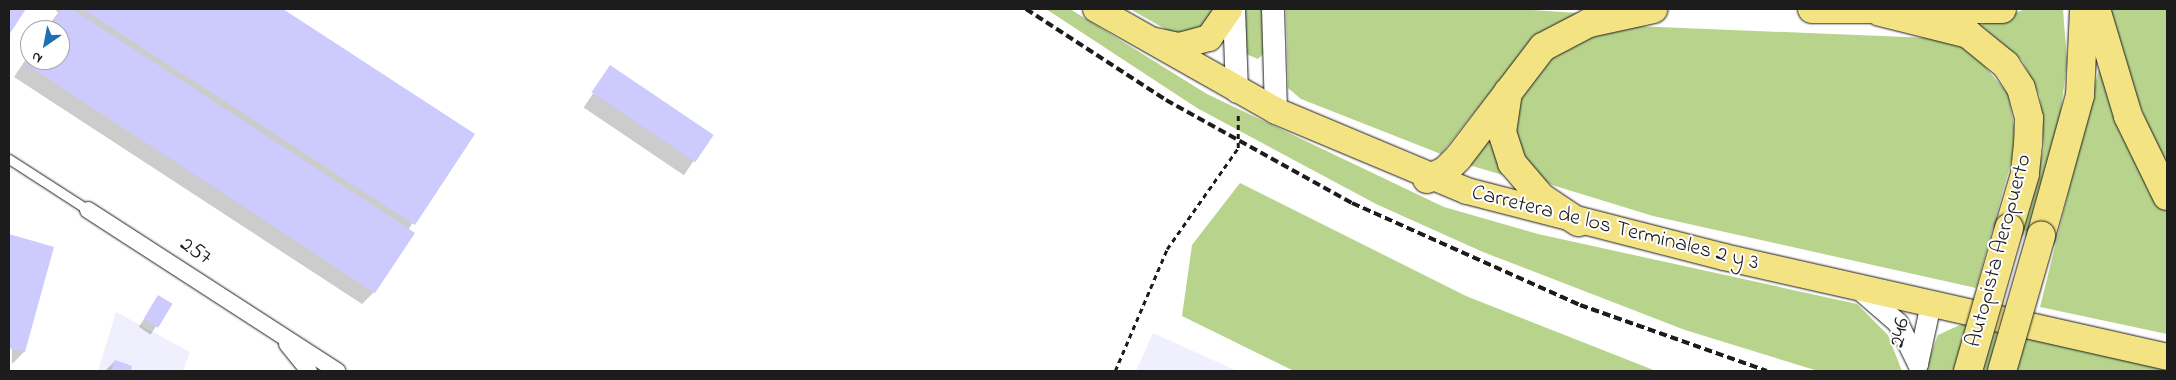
<!DOCTYPE html>
<style>
body{margin:0}
#map{position:relative;width:2176px;height:380px;overflow:hidden;background:#fff;font-family:"Indie Flower",sans-serif}
div>[style]{position:absolute}
[style*='--x']{left:calc(var(--x)*1px);top:calc(var(--y)*1px);width:calc(var(--w)*1px);rotate:calc(var(--a)*1deg)}
.built>*{inset:0;background:#f0effe}
.green>*{inset:0;background:#b8d48c}
.shadow>*{inset:0;background:#0003;transform-origin:0 0}
.building>*{inset:0;background:#cdcafd;transform-origin:0 0}
.path>*{height:2.5px;margin-top:-1.25px;transform-origin:0;background:repeating-linear-gradient(90deg,#1c1c1c 0 5px,transparent 0 9px)}
.roads{filter:drop-shadow(0 0 1px #1c1c1c) drop-shadow(0 0 1px #1c1c1c)}
.service>*{height:9px;margin:-4.5px;padding:0 4.5px;transform-origin:4.5px;border-radius:4.5px;background:#fff}
.minor>*{height:16px;margin:-8px;padding:0 8px;transform-origin:8px;border-radius:8px;background:#fff}
.tertiary>*{height:20px;margin:-10px;padding:0 10px;transform-origin:10px;border-radius:10px;background:#fff}
.secondary>*{height:22px;margin:-11px;padding:0 11px;transform-origin:11px;border-radius:11px;background:#fff}
.primary>*{height:26px;margin:-13px;padding:0 13px;transform-origin:13px;border-radius:13px;background:#f4e382}
.trunk>*{height:28px;margin:-14px;padding:0 14px;transform-origin:14px;border-radius:14px;background:#f4e382}
.rail>*{height:4px;margin-top:-2px;transform-origin:0;background:repeating-linear-gradient(90deg,#1c1c1c 0 8px,transparent 0 12px)}
.bridges{filter:drop-shadow(0 0 1px #1c1c1c) drop-shadow(0 0 1px #1c1c1c)}
.trunk-bridge>*{height:28px;margin:-14px;padding:0 14px;transform-origin:14px;border-radius:14px;background:#f4e382}
span{translate:-50% -50%;white-space:nowrap;text-align:center;line-height:1.15;-webkit-text-stroke:4px #fff;paint-order:stroke}
.street-label{font-size:22px;color:#1c1c1c}
.frame{position:absolute;inset:0;border:10px solid #1c1c1c;pointer-events:none}
.north{position:absolute;left:20px;top:20px;width:50px;height:50px;box-sizing:border-box;background:#fff;border:1px solid #a4a4a4;border-radius:50%;rotate:213deg;font-size:14px;font-weight:700;line-height:20px;text-align:center;color:#1c1c1c}
.north::after{content:'';display:block;margin:auto;width:18px;height:22px;background:#1f6fb2;clip-path:polygon(50% 0,100% 100%,50% 72%,0 100%)}
</style>
<div id="map">
<div class="built">
<i style="clip-path:polygon(116px 312px,190px 352px,183px 371px,98px 371px)"></i>
<i style="clip-path:polygon(1153px 333px,1237px 371px,1136px 371px)"></i>
</div>
<div class="green">
<i style="clip-path:polygon(1046px 9px,1070px 9px,1207px 94px,1444px 207px,1538px 234px,1857px 304px,1888px 335px,1902px 371px,1818px 371px,1685px 330px,1483px 252px,1376px 204px,1197px 108px)"></i>
<i style="clip-path:polygon(1130px 9px,1221px 9px,1217px 23px,1176px 35px)"></i>
<i style="clip-path:polygon(1243px 9px,1263px 9px,1264px 53px,1258px 59px,1246px 54px)"></i>
<i style="clip-path:polygon(1286px 9px,1518px 9px,1579px 13px,1519px 56px,1441px 154px,1301px 99px,1288px 88px)"></i>
<i style="clip-path:polygon(2026px 9px,2063px 9px,2067px 61px,2060px 118px,2028px 232px,2022px 229px,2044px 148px,2040px 96px,2022px 60px,1980px 25px)"></i>
<i style="clip-path:polygon(2111px 9px,2167px 9px,2167px 171px,2126px 72px)"></i>
<i style="clip-path:polygon(1634px 26px,1931px 38px,1961px 46px,1978px 58px,2008px 94px,2017px 141px,1976px 288px,1653px 216px,1552px 185px,1533px 174px,1516px 150px,1510px 116px,1535px 68px,1590px 34px)"></i>
<i style="clip-path:polygon(2103px 68px,2167px 213px,2167px 334px,2040px 307px,2099px 69px)"></i>
<i style="clip-path:polygon(1489px 125px,1506px 176px,1469px 165px)"></i>
<i style="clip-path:polygon(1240px 183px,1466px 296px,1656px 371px,1294px 371px,1182px 316px,1192px 245px)"></i>
<i style="clip-path:polygon(1964px 323px,2167px 368px,2167px 371px,1924px 371px,1938px 335px)"></i>
</div>
<div class="shadow">
<i style="clip-path:polygon(55px 9px,280px 9px,473px 134px,408px 230px,374px 292px,362px 304px,14px 77px,30px 53px,30px 60px,60px 60px,60px 30px,45px 30px,58px 13px)"></i>
<i style="left:611px;top:67px;width:121px;height:49px;rotate:34deg"></i>
<i style="clip-path:polygon(9px 236px,52px 248px,24px 352px,12px 364px)"></i>
<i style="left:159px;top:297px;width:14px;height:36px;rotate:34deg"></i>
<i style="clip-path:polygon(115px 361px,131px 366px,129px 371px,105px 371px)"></i>
</div>
<div class="building">
<i style="clip-path:polygon(9px 9px,26px 9px,9px 35px)"></i>
<i style="clip-path:polygon(62px 9px,72px 9px,415px 233px,375px 293px,26px 64px,30px 58px,60px 60px,60px 30px,48px 30px)"></i>
<i style="clip-path:polygon(83px 9px,283px 9px,475px 134px,415px 225px)"></i>
<i style="left:610px;top:65px;width:125px;height:33px;rotate:34deg"></i>
<i style="clip-path:polygon(9px 234px,54px 247px,25px 352px,9px 348px)"></i>
<i style="left:158px;top:295px;width:17px;height:28px;rotate:31deg"></i>
<i style="clip-path:polygon(115px 360px,132px 366px,131px 371px,111px 371px)"></i>
</div>
<div class="path">
<i style="--x:1115;--y:371;--w:133;--a:-66.9"></i>
<i style="--x:1167;--y:249;--w:123;--a:-54.9"></i>
<i style="--x:1238;--y:148;--w:34;--a:-90"></i>
</div>
<div class="roads">
<div class="service">
<i style="--x:9;--y:159;--w:94;--a:32.8"></i>
</div>
<div class="minor">
<i style="--x:88;--y:210;--w:297;--a:32.9"></i>
<i style="--x:287;--y:344;--w:35;--a:51"></i>
</div>
<div class="tertiary">
<i style="--x:1862;--y:292;--w:48;--a:40.7"></i>
<i style="--x:1898;--y:323;--w:46;--a:64"></i>
<i style="--x:1918;--y:364;--w:61;--a:-77.8"></i>
</div>
<div class="secondary">
<i style="--x:1234;--y:9;--w:83;--a:87.9"></i>
<i style="--x:1273;--y:9;--w:102;--a:88.3"></i>
</div>
<div class="primary">
<i style="--x:1096;--y:9;--w:207;--a:29.5"></i>
<i style="--x:1276;--y:111;--w:207;--a:22.7"></i>
<i style="--x:1467;--y:191;--w:265;--a:14.4"></i>
<i style="--x:1724;--y:257;--w:454;--a:12.7"></i>
<i style="--x:1155;--y:41;--w:25;--a:12"></i>
<i style="--x:1179;--y:46;--w:31;--a:-15"></i>
<i style="--x:1209;--y:38;--w:35;--a:-55"></i>
</div>
<div class="trunk">
<i style="--x:1812;--y:9;--w:190;--a:0"></i>
<i style="--x:2096;--y:9;--w:112;--a:73.3"></i>
<i style="--x:2128;--y:116;--w:89;--a:64"></i>
<i style="--x:1880;--y:12;--w:91;--a:14"></i>
<i style="--x:1968;--y:34;--w:49;--a:39.2"></i>
<i style="--x:2006;--y:65;--w:27;--a:57"></i>
<i style="--x:2021;--y:88;--w:31;--a:75"></i>
<i style="--x:2029;--y:118;--w:26;--a:92"></i>
<i style="--x:2028;--y:144;--w:30;--a:96"></i>
<i style="--x:2025;--y:174;--w:56;--a:106.5"></i>
<i style="--x:1508;--y:92;--w:40;--a:98.5"></i>
<i style="--x:1502;--y:132;--w:33;--a:72"></i>
<i style="--x:1512;--y:163;--w:45;--a:49.5"></i>
<i style="--x:1541;--y:197;--w:45;--a:34"></i>
<i style="--x:1427;--y:179;--w:20;--a:-24"></i>
<i style="--x:1445;--y:171;--w:18;--a:-45"></i>
<i style="--x:1458;--y:158;--w:140;--a:-52.6"></i>
<i style="--x:1543;--y:47;--w:52;--a:-27.6"></i>
<i style="--x:1589;--y:23;--w:66;--a:-12.3"></i>
<i style="--x:2041;--y:236;--w:146;--a:-74.5"></i>
<i style="--x:2080;--y:95;--w:86;--a:-87.3"></i>
</div>
</div>
<div class="rail">
<i style="--x:1026;--y:9;--w:167;--a:33"></i>
<i style="--x:1166;--y:100;--w:213;--a:29"></i>
<i style="--x:1352;--y:203;--w:250;--a:24.1"></i>
<i style="--x:1580;--y:305;--w:198;--a:19.4"></i>
</div>
<div class="bridges">
<div class="trunk-bridge">
<i style="--x:1968;--y:371;--w:149;--a:-74"></i>
<i style="--x:2002;--y:371;--w:141;--a:-73.9"></i>
</div>
</div>
<div class="street-label">
<span style="left:1615px;top:229px;rotate:14deg">Carretera de los Terminales 2 y 3</span>
<span style="left:2000px;top:251px;rotate:-75deg">Autopista Aeropuerto</span>
<span style="left:195px;top:252px;rotate:33deg">257</span>
<span style="left:1901px;top:333px;rotate:-78deg">246</span>
</div>
<div class="frame"></div>
<div class="north">N</div>
</div>
